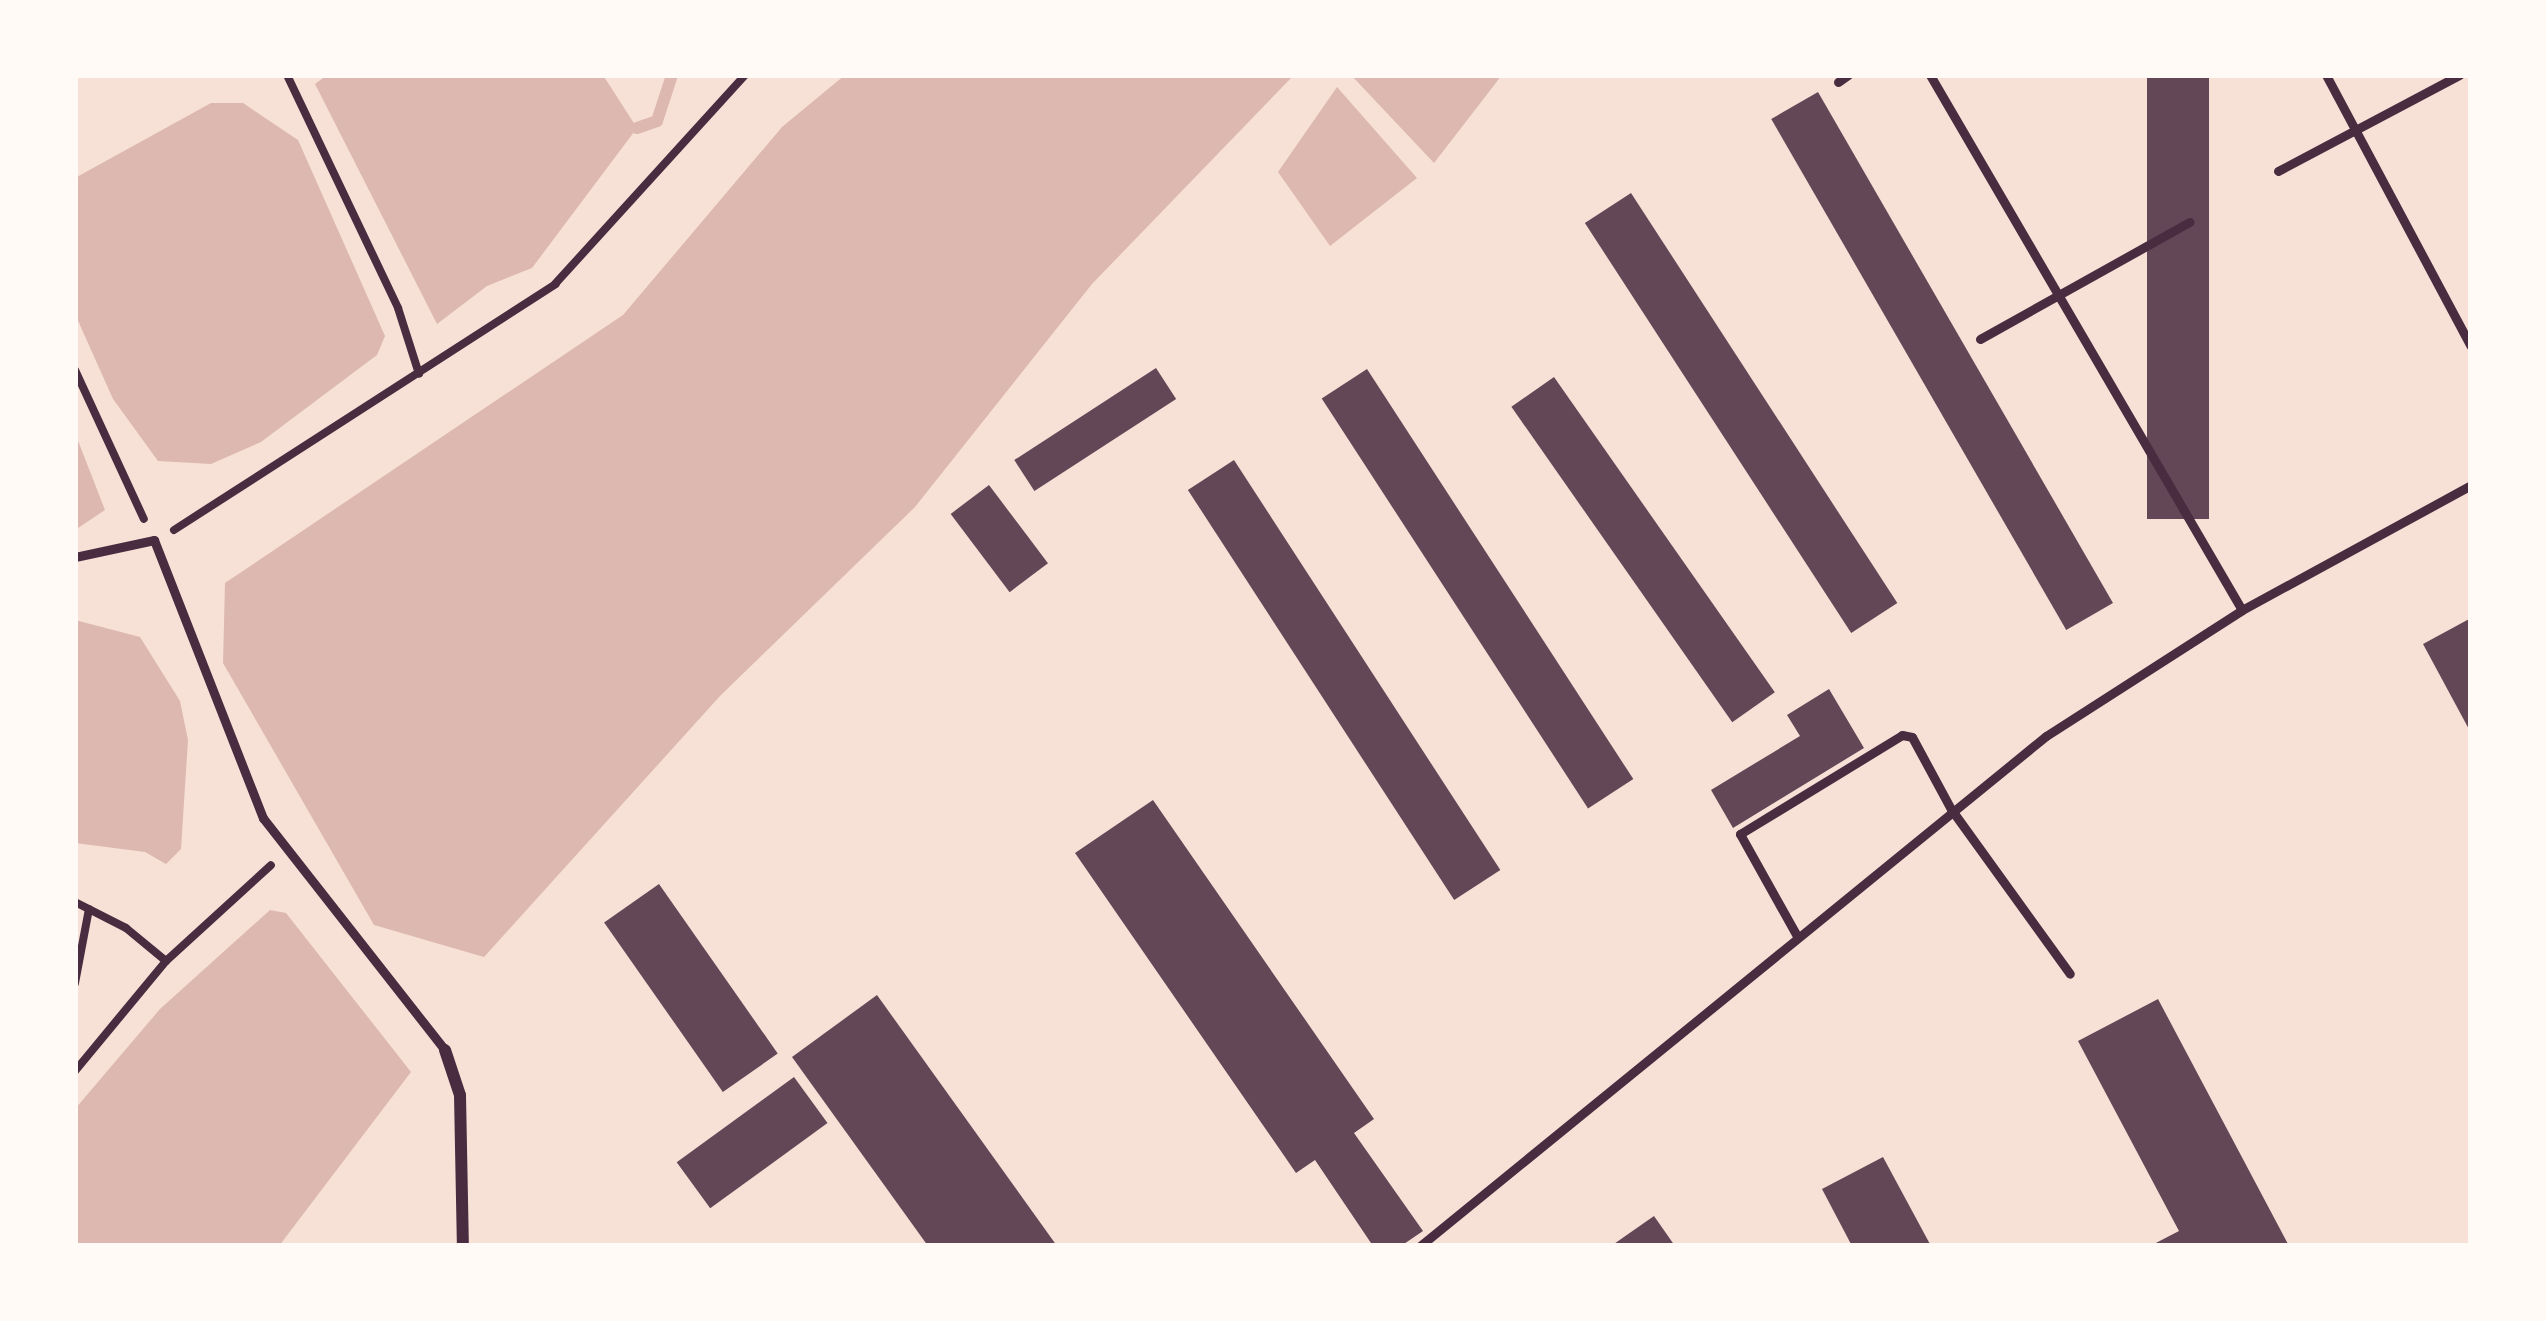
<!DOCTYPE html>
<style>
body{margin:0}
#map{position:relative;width:2546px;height:1321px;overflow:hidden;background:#f7e1d7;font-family:"Alegreya Sans",sans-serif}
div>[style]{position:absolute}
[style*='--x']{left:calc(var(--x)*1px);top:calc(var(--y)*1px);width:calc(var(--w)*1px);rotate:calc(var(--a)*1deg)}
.water>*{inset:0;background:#dcb8b0}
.stream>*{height:12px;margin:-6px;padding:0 6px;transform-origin:6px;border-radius:6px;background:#dcb8b0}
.building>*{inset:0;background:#644757;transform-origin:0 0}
.path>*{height:8px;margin:-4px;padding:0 4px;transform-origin:4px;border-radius:4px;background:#4a2c40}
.service>*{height:9px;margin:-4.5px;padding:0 4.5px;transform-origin:4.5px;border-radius:4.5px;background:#4a2c40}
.minor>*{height:12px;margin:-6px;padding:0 6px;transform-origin:6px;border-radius:6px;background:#4a2c40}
span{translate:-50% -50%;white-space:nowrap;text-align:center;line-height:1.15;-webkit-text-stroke:9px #fffaf5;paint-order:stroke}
.frame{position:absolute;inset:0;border:78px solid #fffaf5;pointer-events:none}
</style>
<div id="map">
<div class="water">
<i style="clip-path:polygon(327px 75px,603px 75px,637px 128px,532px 268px,487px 286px,437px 324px,315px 84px)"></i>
<i style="clip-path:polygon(845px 75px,1294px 75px,1092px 284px,915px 507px,720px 696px,484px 957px,374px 925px,223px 663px,225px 583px,623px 315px,782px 127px)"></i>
<i style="clip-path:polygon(1351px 75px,1502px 75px,1434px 163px)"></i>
<i style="clip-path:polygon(1337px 87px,1417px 178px,1330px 246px,1278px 172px)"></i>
<i style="clip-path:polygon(211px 103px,243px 103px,298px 140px,385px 336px,377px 355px,261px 442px,211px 464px,158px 461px,113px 399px,75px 314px,75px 178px)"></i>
<i style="clip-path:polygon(75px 433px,105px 510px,75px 530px)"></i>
<i style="clip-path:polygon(75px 620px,140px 637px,180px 701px,188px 740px,181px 849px,166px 864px,145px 852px,75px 843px)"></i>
<i style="clip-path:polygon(270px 910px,286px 913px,411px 1072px,279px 1246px,75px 1246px,75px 1109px,160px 1009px)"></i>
</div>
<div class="stream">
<i style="--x:637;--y:128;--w:21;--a:-19"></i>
<i style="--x:657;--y:121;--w:48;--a:-71.9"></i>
</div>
<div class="building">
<i style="left:2147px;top:75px;width:62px;height:444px"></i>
<i style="left:1818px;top:92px;width:590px;height:54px;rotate:60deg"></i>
<i style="left:1631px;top:193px;width:489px;height:55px;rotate:57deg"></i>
<i style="left:1156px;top:368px;width:37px;height:169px;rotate:57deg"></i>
<i style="left:1367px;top:369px;width:489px;height:54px;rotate:57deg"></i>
<i style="left:1554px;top:377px;width:385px;height:52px;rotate:55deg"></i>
<i style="left:1234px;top:460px;width:489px;height:55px;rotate:57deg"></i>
<i style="left:989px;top:485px;width:98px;height:48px;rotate:53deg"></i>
<i style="clip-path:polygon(2471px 618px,2471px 733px,2423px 644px)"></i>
<i style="clip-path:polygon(1829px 689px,1864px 748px,1733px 828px,1711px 790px,1800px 736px,1787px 715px)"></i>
<i style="clip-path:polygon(1153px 800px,1374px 1119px,1354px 1133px,1423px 1231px,1401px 1246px,1373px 1246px,1315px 1160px,1296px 1173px,1075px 853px)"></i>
<i style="left:659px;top:884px;width:207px;height:67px;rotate:55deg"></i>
<i style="clip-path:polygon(877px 995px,1057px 1246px,928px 1246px,792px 1057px)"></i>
<i style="clip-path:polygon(2158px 999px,2289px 1246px,2150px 1246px,2179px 1231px,2078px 1041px)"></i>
<i style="left:794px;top:1077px;width:57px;height:145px;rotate:54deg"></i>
<i style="clip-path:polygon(1883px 1157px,1931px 1246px,1852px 1246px,1822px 1189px)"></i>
<i style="clip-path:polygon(1654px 1216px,1675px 1246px,1611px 1246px)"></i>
</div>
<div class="path">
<i style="--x:287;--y:75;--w:258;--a:64.5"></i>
<i style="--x:398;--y:308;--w:69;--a:72.3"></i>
<i style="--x:75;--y:370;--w:164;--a:65.2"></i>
<i style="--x:174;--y:530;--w:454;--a:-32.8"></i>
<i style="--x:555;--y:284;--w:282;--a:-47.7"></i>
<i style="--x:75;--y:902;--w:57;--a:27"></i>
<i style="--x:126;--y:928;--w:52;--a:39.5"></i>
<i style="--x:166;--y:961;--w:143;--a:129.6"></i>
<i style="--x:166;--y:961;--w:142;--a:-42.4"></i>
<i style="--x:75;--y:983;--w:75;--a:-79.3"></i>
</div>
<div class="service">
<i style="--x:1930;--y:75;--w:619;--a:59.75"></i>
<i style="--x:2326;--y:75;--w:307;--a:61.9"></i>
<i style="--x:1838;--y:82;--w:12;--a:-35"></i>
<i style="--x:2278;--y:171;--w:205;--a:-27.9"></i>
<i style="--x:1980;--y:339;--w:240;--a:-29.2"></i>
<i style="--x:75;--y:557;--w:81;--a:-12.1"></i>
<i style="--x:154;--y:540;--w:299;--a:68.6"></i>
<i style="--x:263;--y:818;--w:295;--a:51.9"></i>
<i style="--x:1797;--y:936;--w:117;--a:-119.2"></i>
<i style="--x:1740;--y:834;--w:190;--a:-31.4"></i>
<i style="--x:1902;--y:735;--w:10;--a:11"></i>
<i style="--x:1912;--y:737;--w:82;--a:61.6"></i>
<i style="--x:1951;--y:809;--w:203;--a:54.2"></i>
<i style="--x:1420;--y:1246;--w:807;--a:-39.17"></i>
<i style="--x:2046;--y:736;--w:233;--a:-32.7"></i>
<i style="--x:2242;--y:610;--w:261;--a:-28.6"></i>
</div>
<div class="minor">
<i style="--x:445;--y:1050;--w:47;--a:71.6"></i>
<i style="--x:460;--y:1095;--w:151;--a:88.9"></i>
</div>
<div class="frame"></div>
</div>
